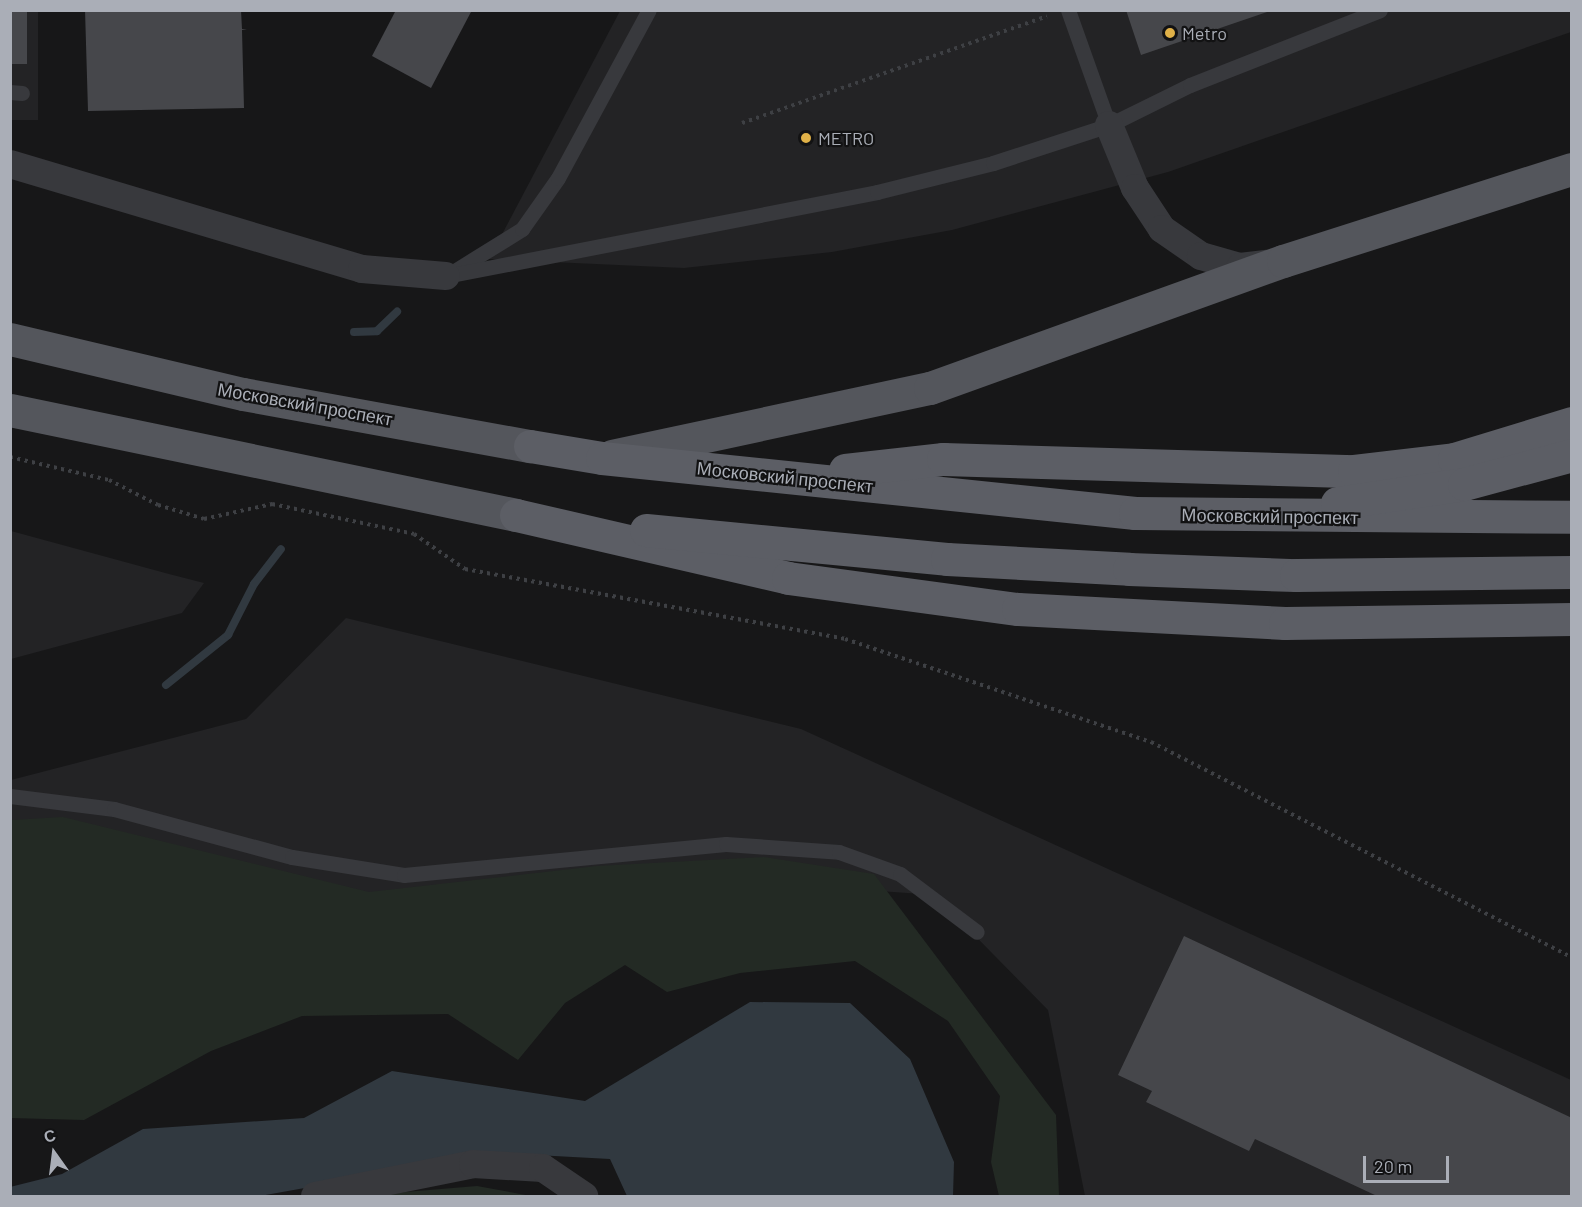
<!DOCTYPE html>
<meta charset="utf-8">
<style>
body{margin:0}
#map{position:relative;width:1582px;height:1207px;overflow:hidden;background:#171718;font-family:Barlow,sans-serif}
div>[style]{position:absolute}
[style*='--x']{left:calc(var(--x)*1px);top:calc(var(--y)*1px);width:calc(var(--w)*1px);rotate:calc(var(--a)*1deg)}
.built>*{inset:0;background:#232325;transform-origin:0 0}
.green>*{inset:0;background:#232a24}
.water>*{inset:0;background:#313940}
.stream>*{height:8px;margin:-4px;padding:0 4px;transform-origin:4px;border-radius:4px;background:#313940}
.building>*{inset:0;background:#46474b;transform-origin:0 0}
.path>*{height:4px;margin-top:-2px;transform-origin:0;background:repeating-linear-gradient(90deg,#3e4044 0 3px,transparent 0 7.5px)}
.service>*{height:15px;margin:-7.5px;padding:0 7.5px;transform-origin:7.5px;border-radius:7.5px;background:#38393d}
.minor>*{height:28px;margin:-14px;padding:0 14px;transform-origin:14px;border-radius:14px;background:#38393d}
.primary>*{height:33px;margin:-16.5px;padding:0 16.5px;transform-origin:16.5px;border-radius:16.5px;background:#54565c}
.trunk>*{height:33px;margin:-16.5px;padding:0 16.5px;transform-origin:16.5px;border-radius:16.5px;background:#5c5e65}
.dots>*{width:16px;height:16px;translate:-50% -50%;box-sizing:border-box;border:3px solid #121213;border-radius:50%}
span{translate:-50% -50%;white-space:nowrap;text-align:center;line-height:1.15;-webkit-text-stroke:4.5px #121213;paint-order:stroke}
.poi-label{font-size:18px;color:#aaaeb7}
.left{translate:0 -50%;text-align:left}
.street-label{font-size:18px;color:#aaaeb7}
.frame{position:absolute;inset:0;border:12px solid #aaaeb7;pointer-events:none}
.north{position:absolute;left:24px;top:1123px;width:60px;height:60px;-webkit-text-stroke:4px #121213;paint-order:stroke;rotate:346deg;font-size:16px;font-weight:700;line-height:24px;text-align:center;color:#aaaeb7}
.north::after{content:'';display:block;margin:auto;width:21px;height:27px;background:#aaaeb7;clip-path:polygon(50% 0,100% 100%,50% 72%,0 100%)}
.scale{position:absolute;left:1363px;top:1156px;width:86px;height:27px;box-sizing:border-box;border:3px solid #aaaeb7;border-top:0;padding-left:8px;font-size:18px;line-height:21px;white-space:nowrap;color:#aaaeb7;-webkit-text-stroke:4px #121213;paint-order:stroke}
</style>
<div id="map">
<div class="built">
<i style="left:11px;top:11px;width:27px;height:109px"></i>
<i style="clip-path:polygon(620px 11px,1571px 11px,1571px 32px,1168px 172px,952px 230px,832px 252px,684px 268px,489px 259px)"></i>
<i style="clip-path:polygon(11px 531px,169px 574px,204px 583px,182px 613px,11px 659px)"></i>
<i style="clip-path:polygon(346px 618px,801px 729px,1571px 1080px,1571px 1196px,1085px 1196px,1048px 1010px,935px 895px,756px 882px,11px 1059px,11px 780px,246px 719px)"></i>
</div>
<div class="green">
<i style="clip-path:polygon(63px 817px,369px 892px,597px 866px,764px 857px,874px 874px,1056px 1115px,1059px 1196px,999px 1196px,991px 1162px,1000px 1096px,948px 1021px,855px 961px,740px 973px,667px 992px,625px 965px,565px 1003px,518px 1060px,448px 1014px,302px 1016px,211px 1051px,84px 1120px,11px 1118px,11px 820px)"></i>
<i style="clip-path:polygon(477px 1186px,531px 1196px,380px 1196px,405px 1192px)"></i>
</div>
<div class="water">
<i style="clip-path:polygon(750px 1002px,850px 1003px,910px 1059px,954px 1162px,953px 1196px,627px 1196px,610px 1159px,500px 1153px,260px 1196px,11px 1196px,10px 1187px,62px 1174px,143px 1129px,304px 1118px,392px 1071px,585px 1101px)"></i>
</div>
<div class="stream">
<i style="--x:354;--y:332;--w:23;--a:-2"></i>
<i style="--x:377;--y:331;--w:28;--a:-44"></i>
<i style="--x:166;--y:685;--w:80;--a:-38.9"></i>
<i style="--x:228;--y:635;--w:57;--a:-63"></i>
<i style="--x:254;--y:584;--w:44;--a:-52.4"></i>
</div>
<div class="building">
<i style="left:10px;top:10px;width:17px;height:54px"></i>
<i style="clip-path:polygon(85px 10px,241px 10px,242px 29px,247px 29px,242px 30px,244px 108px,88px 111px)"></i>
<i style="clip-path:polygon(396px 10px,472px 10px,431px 88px,372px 56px)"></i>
<i style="clip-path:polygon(1126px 10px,1270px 10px,1270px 11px,1141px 55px)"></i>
<i style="clip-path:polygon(1184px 936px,1572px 1118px,1572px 1196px,1377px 1196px,1255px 1139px,1249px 1151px,1146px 1102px,1152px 1091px,1118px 1075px)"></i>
</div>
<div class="path">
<i style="--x:742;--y:123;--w:323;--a:-19.3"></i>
<i style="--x:10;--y:457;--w:102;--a:13.1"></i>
<i style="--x:109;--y:480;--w:55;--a:27"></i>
<i style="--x:158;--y:505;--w:48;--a:16.9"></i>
<i style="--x:204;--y:519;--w:70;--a:-12.4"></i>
<i style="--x:272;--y:504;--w:145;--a:11.9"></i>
<i style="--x:414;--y:534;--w:62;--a:34.5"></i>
<i style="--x:465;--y:569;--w:386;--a:10.4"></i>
<i style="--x:845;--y:639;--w:323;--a:18.6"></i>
<i style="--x:1151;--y:742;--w:473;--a:27.1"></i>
</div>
<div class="service">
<i style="--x:1068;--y:10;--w:122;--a:70.4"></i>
<i style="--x:10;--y:92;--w:12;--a:5"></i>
<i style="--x:456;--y:270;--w:78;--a:-31.8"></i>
<i style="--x:522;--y:229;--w:62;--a:-54.8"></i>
<i style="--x:558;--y:178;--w:191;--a:-61.6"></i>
<i style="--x:446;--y:276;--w:439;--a:-11"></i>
<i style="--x:877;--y:192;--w:120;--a:-14"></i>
<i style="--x:993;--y:163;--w:122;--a:-18.1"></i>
<i style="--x:1109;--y:125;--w:90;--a:-26.3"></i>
<i style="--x:1190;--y:85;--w:204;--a:-21.5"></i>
<i style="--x:10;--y:796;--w:105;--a:7.1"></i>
<i style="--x:114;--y:809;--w:184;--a:15.1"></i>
<i style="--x:292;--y:857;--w:113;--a:9.1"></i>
<i style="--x:404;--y:875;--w:323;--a:-5.5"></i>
<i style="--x:726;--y:844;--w:113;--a:4"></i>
<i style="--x:839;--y:852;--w:65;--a:19.8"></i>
<i style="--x:900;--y:874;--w:96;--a:37"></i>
</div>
<div class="minor">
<i style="--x:1109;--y:125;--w:68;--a:67.6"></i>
<i style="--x:1135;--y:188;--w:49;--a:56.6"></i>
<i style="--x:1162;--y:229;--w:47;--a:34.7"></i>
<i style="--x:1201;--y:256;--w:41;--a:15.8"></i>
<i style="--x:1240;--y:267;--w:26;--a:-7"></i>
<i style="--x:10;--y:164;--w:367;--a:16.6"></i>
<i style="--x:362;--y:269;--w:84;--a:4.8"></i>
<i style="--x:315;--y:1196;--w:161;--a:-11.4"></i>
<i style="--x:473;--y:1164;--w:70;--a:3.3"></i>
<i style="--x:543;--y:1168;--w:50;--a:34.3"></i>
</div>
<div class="primary">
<i style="--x:10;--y:339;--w:239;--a:13.3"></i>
<i style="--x:243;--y:394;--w:292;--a:10.3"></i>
<i style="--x:10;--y:410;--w:517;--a:11.72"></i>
<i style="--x:612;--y:456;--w:325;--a:-12.1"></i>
<i style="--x:930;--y:388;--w:375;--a:-19.8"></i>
<i style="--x:1283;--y:261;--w:303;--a:-17.7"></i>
</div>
<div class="trunk">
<i style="--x:530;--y:446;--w:73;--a:9.5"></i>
<i style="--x:602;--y:458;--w:536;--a:5.89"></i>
<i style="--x:1135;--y:513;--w:437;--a:0.5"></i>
<i style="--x:845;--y:470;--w:99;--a:-6.4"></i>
<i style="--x:943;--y:459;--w:411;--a:1.7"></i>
<i style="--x:1354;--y:471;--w:101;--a:-6.8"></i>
<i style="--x:1454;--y:459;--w:123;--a:-17"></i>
<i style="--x:1337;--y:503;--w:128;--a:-8.5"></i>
<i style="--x:1464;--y:484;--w:112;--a:-15"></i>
<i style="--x:516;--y:515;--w:279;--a:13"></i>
<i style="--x:788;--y:578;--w:232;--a:7.7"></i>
<i style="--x:1018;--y:609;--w:267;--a:3"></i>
<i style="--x:1285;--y:623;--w:287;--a:-0.8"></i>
<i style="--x:646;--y:530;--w:302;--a:5.5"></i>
<i style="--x:947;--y:559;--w:182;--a:3.1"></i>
<i style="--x:1129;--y:569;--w:167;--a:2.1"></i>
<i style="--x:1296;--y:575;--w:276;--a:-0.6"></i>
</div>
<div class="dots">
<i style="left:1170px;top:33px;background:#e0b148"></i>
<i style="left:806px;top:138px;background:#e0b148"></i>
</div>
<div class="poi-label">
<span class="left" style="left:1182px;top:33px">Metro</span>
<span class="left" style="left:818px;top:138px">METRO</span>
</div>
<div class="street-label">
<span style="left:305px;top:404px;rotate:10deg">Московский проспект</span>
<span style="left:785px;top:477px;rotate:6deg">Московский проспект</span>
<span style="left:1270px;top:516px;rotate:1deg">Московский проспект</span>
</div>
<div class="frame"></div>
<div class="north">С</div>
<div class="scale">20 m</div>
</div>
